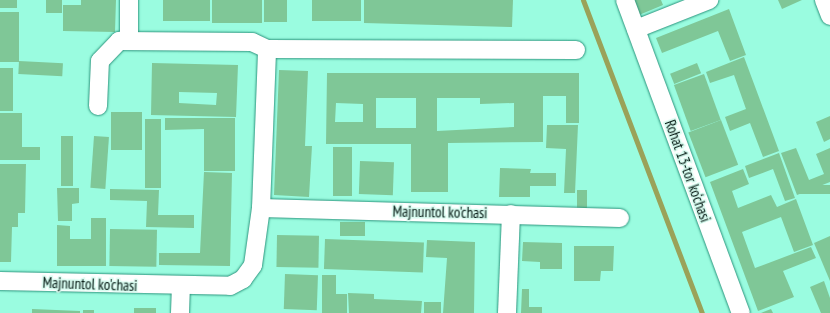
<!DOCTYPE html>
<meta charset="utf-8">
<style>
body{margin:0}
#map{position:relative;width:830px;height:313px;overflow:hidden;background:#9afce0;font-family:"PT Sans Narrow",sans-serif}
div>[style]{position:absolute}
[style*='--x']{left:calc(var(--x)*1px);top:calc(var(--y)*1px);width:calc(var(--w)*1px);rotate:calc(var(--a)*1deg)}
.stream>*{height:5px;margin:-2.5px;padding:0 2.5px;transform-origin:2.5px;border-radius:2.5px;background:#9aa259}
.building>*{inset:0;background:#7fc797;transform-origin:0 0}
.roads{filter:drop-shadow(0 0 1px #2c957d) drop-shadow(0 0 1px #2c957d)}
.minor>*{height:18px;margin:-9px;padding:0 9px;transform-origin:9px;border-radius:9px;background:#fff}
span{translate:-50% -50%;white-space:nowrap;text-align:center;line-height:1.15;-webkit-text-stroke:3px #d8fcf0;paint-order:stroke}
.street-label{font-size:15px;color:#021510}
</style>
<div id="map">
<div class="stream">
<i style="--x:583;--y:0;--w:335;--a:69.2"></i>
</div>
<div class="building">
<i style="left:0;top:0;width:17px;height:8px"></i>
<i style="left:46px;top:0;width:16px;height:13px"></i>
<i style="clip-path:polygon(81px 0,116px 0,115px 32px,63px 31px,63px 5px,81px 5px)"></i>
<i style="left:163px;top:0;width:47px;height:21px"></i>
<i style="left:212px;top:0;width:50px;height:23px"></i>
<i style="left:264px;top:0;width:23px;height:22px"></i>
<i style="left:312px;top:0;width:49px;height:21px"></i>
<i style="clip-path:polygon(364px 0,513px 0,512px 27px,364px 23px)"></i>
<i style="clip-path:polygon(633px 0,661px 0,663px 5px,639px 15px)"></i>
<i style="clip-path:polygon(778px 0,802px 0,782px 9px)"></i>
<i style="clip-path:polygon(729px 9px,746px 55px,730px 61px,718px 31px,662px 53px,656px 38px)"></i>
<i style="left:0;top:12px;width:19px;height:50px"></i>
<i style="clip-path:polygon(744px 57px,779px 151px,763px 157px,750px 123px,730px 131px,725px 117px,746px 109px,734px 75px,710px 83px,706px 72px)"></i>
<i style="left:19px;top:61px;width:44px;height:13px;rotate:3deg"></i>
<i style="clip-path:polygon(evenodd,152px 63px,238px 65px,236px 117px,151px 115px,152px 63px,179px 92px,217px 93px,216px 105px,179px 103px,179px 92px)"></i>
<i style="left:697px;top:63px;width:11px;height:29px;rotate:68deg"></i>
<i style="left:0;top:68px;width:13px;height:43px"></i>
<i style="clip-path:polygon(279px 70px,308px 71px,305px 146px,312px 146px,309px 197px,274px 195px)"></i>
<i style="clip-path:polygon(evenodd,327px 73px,579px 73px,579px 123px,566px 123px,566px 96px,543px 96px,543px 142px,448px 143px,448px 192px,411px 192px,411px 144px,326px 144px,327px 73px,376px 98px,416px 98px,416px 128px,376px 128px,376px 98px,327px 73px,437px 98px,480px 98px,480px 104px,514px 103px,514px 127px,437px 131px,437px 98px,327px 73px,336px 103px,363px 104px,363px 122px,335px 122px,336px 103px)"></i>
<i style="left:704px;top:74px;width:49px;height:32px;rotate:70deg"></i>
<i style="left:111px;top:112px;width:31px;height:38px"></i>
<i style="clip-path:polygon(0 113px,22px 113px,22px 147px,40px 147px,40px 160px,0 160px)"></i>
<i style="clip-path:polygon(830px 116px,830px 139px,824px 142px,816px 122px)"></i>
<i style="clip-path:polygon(165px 118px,235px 118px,235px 171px,204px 171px,204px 129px,165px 130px)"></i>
<i style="left:145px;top:119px;width:16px;height:69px"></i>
<i style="left:721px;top:120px;width:48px;height:35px;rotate:69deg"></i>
<i style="clip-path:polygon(547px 125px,578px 125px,575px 193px,564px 193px,566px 149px,546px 148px)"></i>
<i style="left:61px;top:136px;width:12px;height:50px"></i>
<i style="left:94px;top:136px;width:15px;height:52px;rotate:4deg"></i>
<i style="left:333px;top:147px;width:19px;height:49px"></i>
<i style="clip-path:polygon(796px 148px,809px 180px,824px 174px,816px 154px,830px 148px,830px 182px,797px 195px,781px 153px)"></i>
<i style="clip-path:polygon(779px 153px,795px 198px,785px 201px,773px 169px,749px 178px,745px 166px)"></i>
<i style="left:360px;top:161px;width:34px;height:33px;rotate:2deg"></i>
<i style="clip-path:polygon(0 164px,26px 164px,25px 213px,18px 213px,18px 227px,12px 227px,11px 262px,0 262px)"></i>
<i style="clip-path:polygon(500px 168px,531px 169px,530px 173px,556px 173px,556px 186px,530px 186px,530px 197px,499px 197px)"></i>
<i style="clip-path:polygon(743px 169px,749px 184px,732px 191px,738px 208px,771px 195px,777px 207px,796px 199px,813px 245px,794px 252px,781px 217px,742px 232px,755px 268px,811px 247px,816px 258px,783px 271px,794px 297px,758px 311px,710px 182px)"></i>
<i style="clip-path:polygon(204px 172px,232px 173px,230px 266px,159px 265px,159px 253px,200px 253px)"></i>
<i style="left:830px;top:185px;width:9px;height:31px;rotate:90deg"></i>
<i style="clip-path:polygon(57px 188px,79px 188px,79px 203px,72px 204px,72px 221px,58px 221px)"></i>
<i style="clip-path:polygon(110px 189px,159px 190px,158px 215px,194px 215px,194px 228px,146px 227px,147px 201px,110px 200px)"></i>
<i style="left:577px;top:190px;width:10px;height:18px"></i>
<i style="clip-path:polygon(91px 218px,106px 218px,106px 266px,57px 266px,57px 225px,70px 226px,70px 239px,91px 239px)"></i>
<i style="left:340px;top:222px;width:25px;height:14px"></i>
<i style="left:110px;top:229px;width:47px;height:37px;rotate:1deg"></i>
<i style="left:277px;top:235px;width:42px;height:32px;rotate:1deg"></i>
<i style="clip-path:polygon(830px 236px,830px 281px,814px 243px)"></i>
<i style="left:325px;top:239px;width:99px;height:30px;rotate:2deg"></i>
<i style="clip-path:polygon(427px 240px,475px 242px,474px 313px,443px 313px,447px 258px,426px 257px)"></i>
<i style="clip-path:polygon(523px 242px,562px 243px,562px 269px,540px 269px,540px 262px,522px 261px)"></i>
<i style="clip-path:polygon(574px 246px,614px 246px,613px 271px,601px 271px,600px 281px,574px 281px)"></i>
<i style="left:285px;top:274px;width:33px;height:35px;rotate:2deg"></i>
<i style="clip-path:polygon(322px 275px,336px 275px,336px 294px,347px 294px,347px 313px,322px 313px)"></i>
<i style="clip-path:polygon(824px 281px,830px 298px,830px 313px,821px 313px,810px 287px)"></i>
<i style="clip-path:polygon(522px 289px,529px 289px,529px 307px,542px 307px,542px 313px,521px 313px)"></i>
<i style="clip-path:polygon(348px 293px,374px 294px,374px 299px,422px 301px,421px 313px,349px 313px)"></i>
<i style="left:424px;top:302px;width:17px;height:11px"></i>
<i style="left:134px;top:308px;width:22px;height:5px"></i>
<i style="clip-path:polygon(32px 309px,80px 311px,80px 313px,32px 313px)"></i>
<i style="clip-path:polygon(771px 309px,773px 313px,761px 313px)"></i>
<i style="left:83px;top:310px;width:11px;height:3px"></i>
</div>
<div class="roads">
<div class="minor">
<i style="--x:625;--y:0;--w:334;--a:69.7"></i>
<i style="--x:824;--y:0;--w:17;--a:69"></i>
<i style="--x:636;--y:29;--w:79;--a:-21.7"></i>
<i style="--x:129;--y:41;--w:41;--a:-90"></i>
<i style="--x:98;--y:106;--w:45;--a:-87.5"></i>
<i style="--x:100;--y:61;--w:28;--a:-46"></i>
<i style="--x:119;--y:41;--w:133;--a:0.4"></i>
<i style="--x:252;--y:42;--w:17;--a:25"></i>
<i style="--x:267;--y:49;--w:309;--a:0.2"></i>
<i style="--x:261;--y:208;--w:359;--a:1.6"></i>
<i style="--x:0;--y:281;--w:230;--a:1.2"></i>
<i style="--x:230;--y:286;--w:15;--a:-28"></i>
<i style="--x:243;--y:279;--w:17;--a:-54"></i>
<i style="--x:253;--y:265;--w:58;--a:-82"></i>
<i style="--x:261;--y:208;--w:159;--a:-87.8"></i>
<i style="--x:180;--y:313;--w:27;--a:-88"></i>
<i style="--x:507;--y:313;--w:99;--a:-87.7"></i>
</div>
</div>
<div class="street-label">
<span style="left:688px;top:171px;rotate:70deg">Rohat 13-tor ko‘chasi</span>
<span style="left:440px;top:212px;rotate:1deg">Majnuntol ko'chasi</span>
<span style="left:90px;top:284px;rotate:2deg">Majnuntol ko'chasi</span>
</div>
</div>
